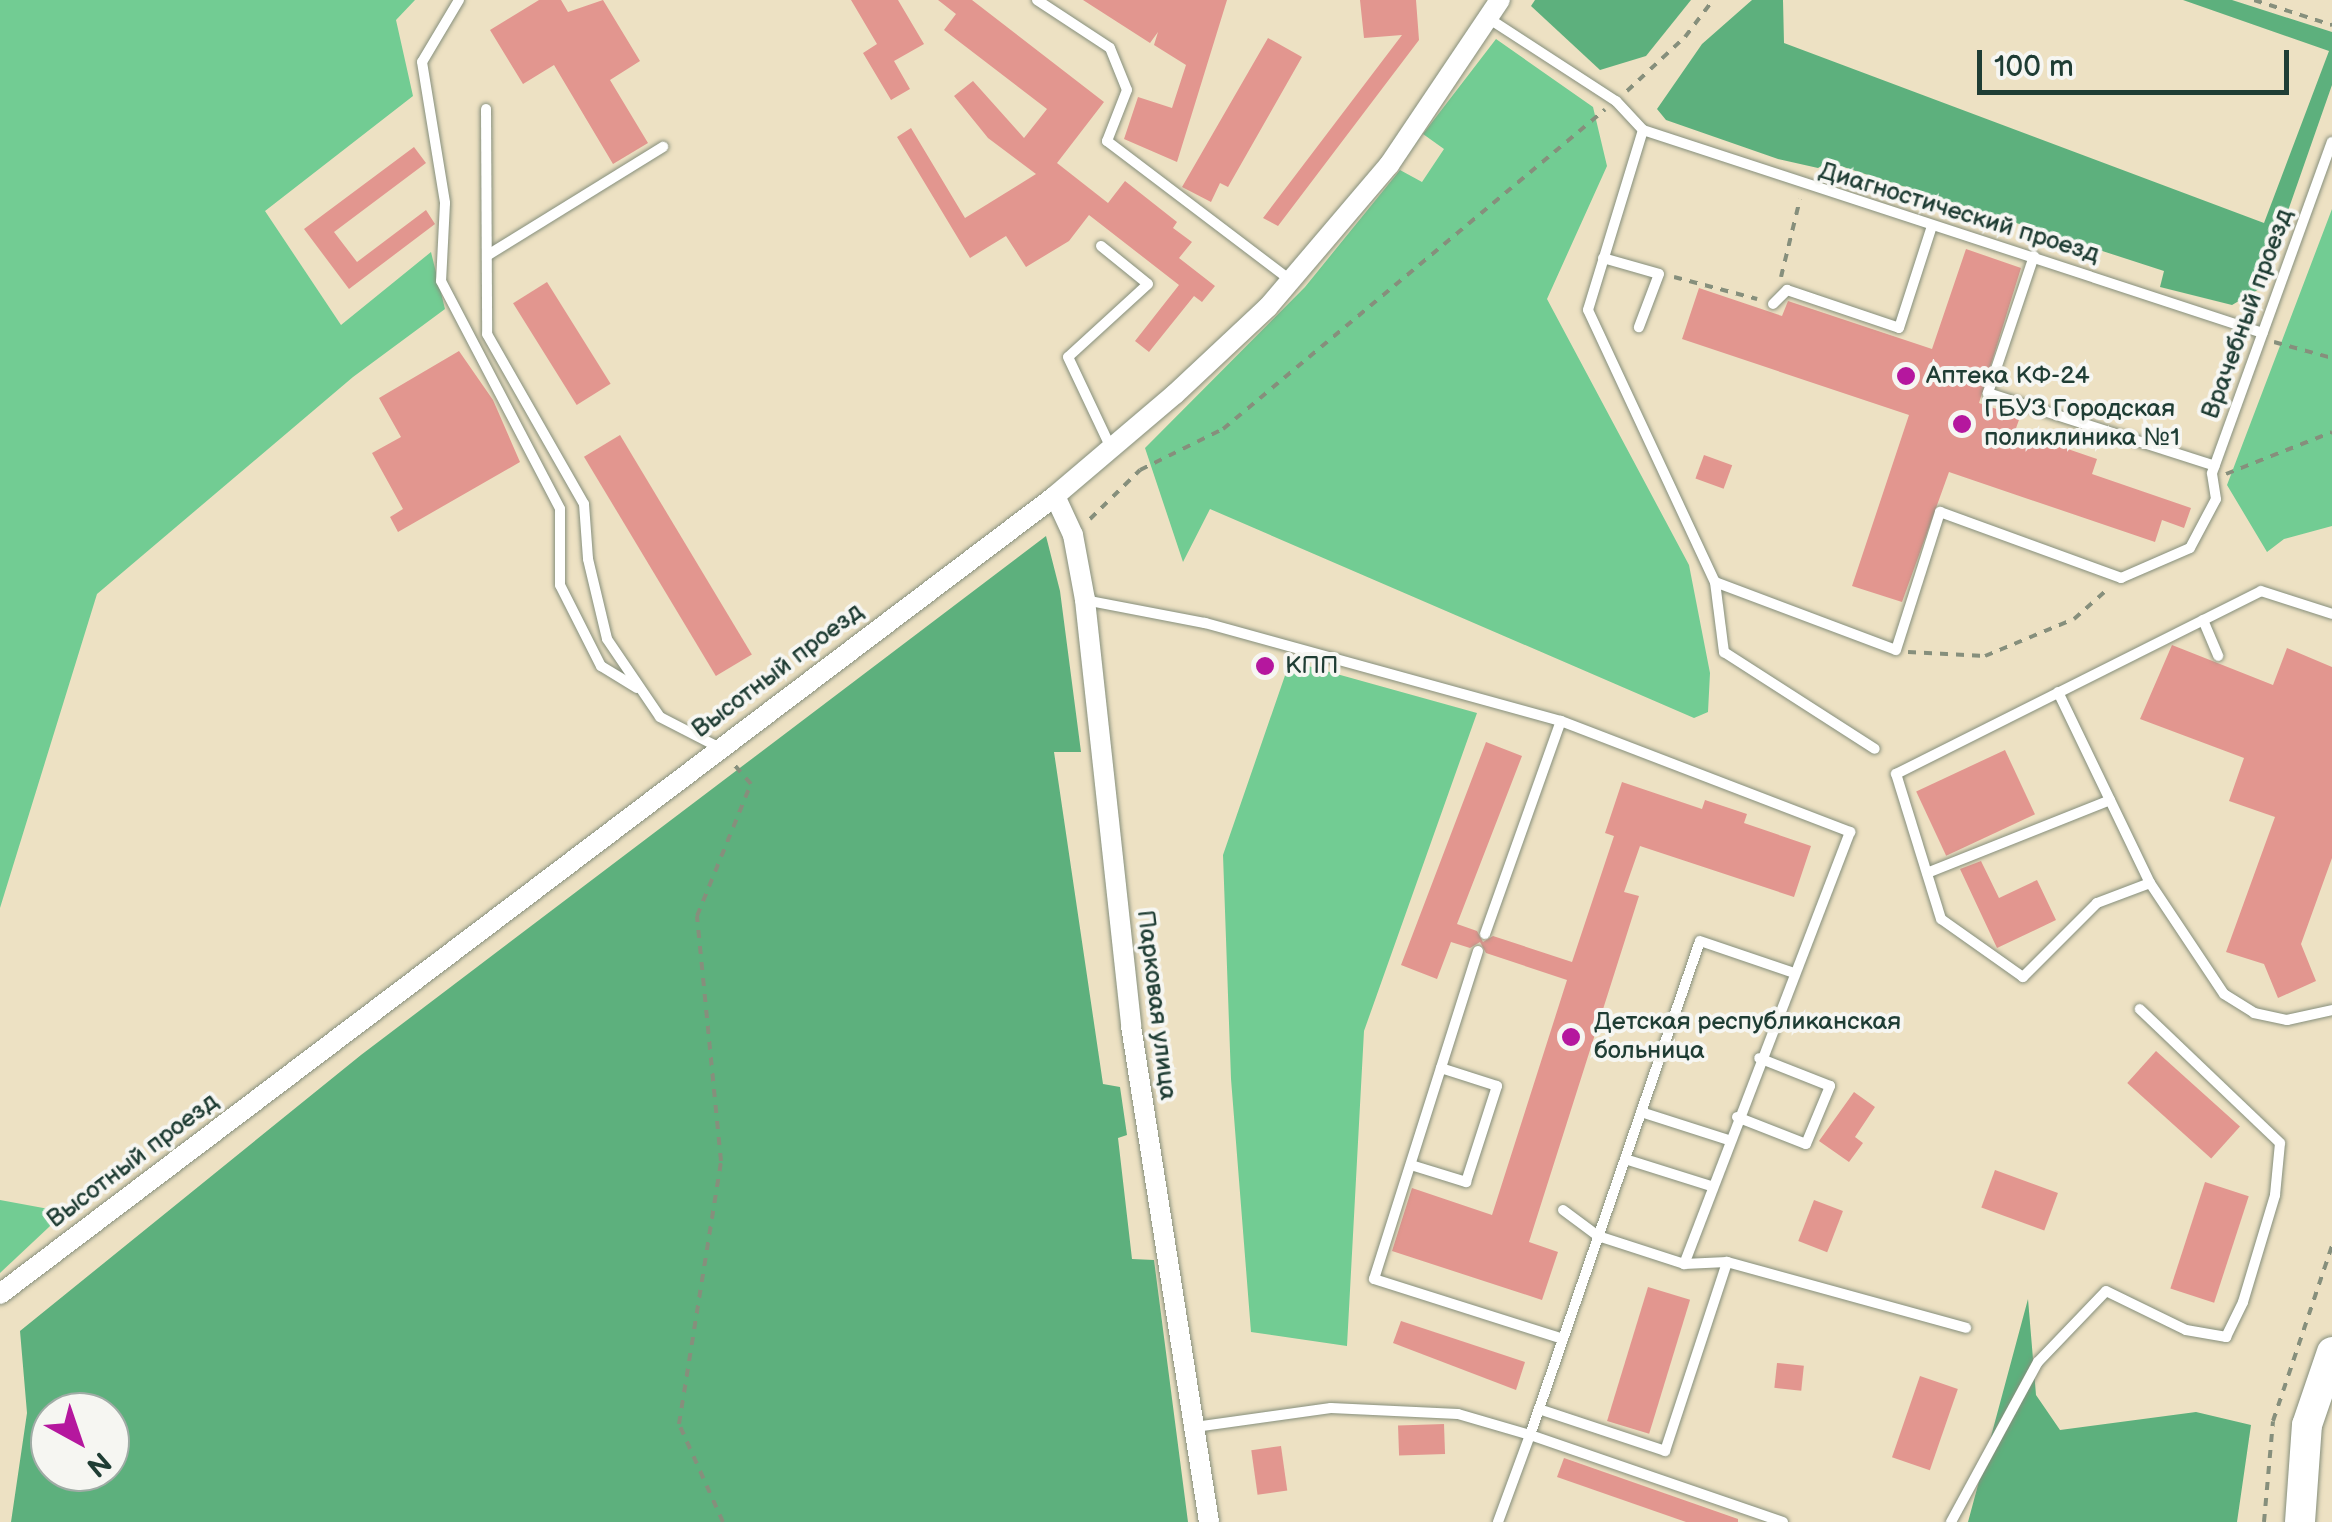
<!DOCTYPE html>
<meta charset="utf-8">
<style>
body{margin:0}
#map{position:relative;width:2332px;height:1522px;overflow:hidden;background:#ede1c3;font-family:"Balsamiq Sans",sans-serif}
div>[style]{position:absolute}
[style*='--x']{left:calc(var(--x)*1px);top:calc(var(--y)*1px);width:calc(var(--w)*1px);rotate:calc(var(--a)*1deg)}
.green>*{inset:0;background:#72cc93}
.forest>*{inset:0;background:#5db07d}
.building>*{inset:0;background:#e2968f;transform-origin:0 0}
.path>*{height:4px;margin-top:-2px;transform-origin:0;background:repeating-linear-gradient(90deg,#868f7c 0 8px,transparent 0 16px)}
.roads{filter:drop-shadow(0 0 2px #868f7c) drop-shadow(0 0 2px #868f7c)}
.service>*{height:10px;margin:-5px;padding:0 5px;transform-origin:5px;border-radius:5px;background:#fff}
.minor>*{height:20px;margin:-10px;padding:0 10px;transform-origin:10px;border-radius:10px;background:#fff}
.secondary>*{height:30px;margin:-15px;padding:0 15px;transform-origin:15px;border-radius:15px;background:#fff}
.dots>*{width:28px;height:28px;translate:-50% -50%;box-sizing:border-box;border:5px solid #f6f6f2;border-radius:50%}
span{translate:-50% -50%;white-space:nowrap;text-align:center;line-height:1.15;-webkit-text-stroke:8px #f6f6f2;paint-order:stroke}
.street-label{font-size:25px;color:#1f3d34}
.poi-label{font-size:25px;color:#1f3d34}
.left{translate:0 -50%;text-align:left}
.north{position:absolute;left:30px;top:1392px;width:100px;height:100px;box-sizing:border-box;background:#f6f6f2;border:2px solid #a0aca6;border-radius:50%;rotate:140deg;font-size:28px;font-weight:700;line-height:40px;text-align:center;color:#1f3d34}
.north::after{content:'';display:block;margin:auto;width:35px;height:45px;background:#b5179e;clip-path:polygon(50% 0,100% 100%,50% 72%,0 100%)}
.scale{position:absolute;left:1977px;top:50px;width:312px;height:45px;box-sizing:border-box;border:5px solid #1f3d34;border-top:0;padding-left:12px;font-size:30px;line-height:35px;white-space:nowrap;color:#1f3d34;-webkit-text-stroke:8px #f6f6f2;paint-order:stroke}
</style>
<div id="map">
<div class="green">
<i style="clip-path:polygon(0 0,415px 0,396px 20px,413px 96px,265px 211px,341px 325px,431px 252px,445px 309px,353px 377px,97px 594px,0 908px)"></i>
<i style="clip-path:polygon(1496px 39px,1593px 107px,1607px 166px,1547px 299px,1689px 565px,1710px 673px,1708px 712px,1694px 718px,1210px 509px,1183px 562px,1145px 448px,1305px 287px,1400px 170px,1422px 182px,1444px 149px,1423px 134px)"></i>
<i style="clip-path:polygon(2332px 209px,2332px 526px,2284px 539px,2267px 552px,2227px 485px)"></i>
<i style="clip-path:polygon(1290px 661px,1477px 713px,1364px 1031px,1347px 1346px,1251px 1332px,1231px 1079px,1223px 855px)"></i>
<i style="clip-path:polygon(0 1200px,65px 1212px,0 1273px)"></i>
</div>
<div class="forest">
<i style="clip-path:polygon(1535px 0,1691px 0,1646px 56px,1600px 70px,1531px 6px)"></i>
<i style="clip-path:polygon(1752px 0,1783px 0,1784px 43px,2264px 223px,2329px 51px,2183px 0,2232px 0,2332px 32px,2332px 85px,2261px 288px,2232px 305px,2160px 287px,2164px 271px,1828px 162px,1818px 168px,1778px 159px,1666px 120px,1657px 109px,1702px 44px)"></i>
<i style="clip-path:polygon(evenodd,1046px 536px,1060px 591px,1081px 752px,1054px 752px,1103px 1084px,1120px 1087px,1127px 1135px,1118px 1138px,1132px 1259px,1154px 1260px,1188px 1522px,11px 1522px,27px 1413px,20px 1331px,361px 1055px,1046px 536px,50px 1412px,110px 1412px,110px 1472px,50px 1472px,50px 1412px)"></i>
<i style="clip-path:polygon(2028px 1299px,2036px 1395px,2060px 1430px,2196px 1412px,2251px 1425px,2237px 1522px,1968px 1522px)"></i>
</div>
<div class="building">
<i style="clip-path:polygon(539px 0,561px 0,568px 12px,603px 0,640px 61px,610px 80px,648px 143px,613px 164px,554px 65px,523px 84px,490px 30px)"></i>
<i style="clip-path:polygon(851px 0,898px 0,924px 44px,894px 61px,910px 89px,891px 100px,863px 53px,877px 44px)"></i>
<i style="clip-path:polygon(938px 0,972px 0,1104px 102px,1057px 163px,1108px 203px,1125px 181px,1177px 222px,1173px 228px,1192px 242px,1179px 258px,1215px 286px,1202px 302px,1194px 296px,1149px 352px,1135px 341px,1179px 285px,1089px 215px,1069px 241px,1026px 267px,1006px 236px,970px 258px,897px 137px,911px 128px,965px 218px,1036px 174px,988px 138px,954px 96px,973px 81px,1024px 138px,1047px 109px,944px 30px,956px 14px)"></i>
<i style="clip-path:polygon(1083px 0,1227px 0,1177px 162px,1124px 139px,1138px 97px,1172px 108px,1186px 65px,1154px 45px,1158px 32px,1150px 43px)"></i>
<i style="clip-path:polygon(1360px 0,1416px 0,1419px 40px,1278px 226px,1263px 218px,1402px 35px,1364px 38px)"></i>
<i style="clip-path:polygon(1268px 38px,1302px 57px,1228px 187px,1220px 183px,1211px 202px,1182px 187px)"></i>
<i style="clip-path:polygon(414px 147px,426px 163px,334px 232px,357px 262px,426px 210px,435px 224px,349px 289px,304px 229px)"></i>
<i style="clip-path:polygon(1966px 249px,2021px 268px,1979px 403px,2020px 417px,2015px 431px,2097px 459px,2092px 474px,2191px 508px,2184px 528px,2162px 520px,2155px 542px,1949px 472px,1902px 602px,1852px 586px,1909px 415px,1682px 339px,1699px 288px,1782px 316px,1788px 301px,1932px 349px)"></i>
<i style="left:547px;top:282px;width:120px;height:40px;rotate:58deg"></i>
<i style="clip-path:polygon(459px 351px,493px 400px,520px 462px,398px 532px,390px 517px,403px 509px,372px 453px,401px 437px,379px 398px)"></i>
<i style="left:620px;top:435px;width:256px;height:42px;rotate:59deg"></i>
<i style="left:1704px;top:455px;width:30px;height:25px;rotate:20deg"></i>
<i style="clip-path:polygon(2172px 645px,2273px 685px,2287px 648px,2332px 667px,2332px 858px,2301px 944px,2316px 981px,2278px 998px,2264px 964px,2226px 952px,2275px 817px,2229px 801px,2244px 758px,2140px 719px)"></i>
<i style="clip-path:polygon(1486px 742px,1522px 756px,1457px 924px,1477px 931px,1483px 942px,1493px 936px,1572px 962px,1614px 836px,1605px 833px,1622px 782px,1702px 809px,1705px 800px,1747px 814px,1744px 823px,1811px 846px,1794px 897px,1640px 846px,1624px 892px,1639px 896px,1529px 1242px,1558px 1252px,1542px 1300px,1392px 1251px,1412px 1188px,1492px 1215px,1567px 980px,1486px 953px,1480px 942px,1470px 948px,1451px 942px,1437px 979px,1401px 965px)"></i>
<i style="left:2005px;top:750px;width:71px;height:98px;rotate:65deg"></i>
<i style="clip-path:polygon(1981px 861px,1999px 898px,2037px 880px,2056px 920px,1997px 948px,1960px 869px)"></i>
<i style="left:2156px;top:1051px;width:113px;height:43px;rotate:42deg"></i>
<i style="clip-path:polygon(1854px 1092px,1875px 1107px,1855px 1137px,1863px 1143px,1849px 1162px,1819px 1141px)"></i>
<i style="left:1995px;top:1170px;width:67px;height:40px;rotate:20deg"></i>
<i style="left:2205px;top:1182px;width:46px;height:112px;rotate:18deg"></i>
<i style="left:1814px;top:1200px;width:31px;height:44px;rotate:21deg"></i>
<i style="left:1648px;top:1287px;width:44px;height:140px;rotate:17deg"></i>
<i style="clip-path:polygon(1401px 1321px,1525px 1362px,1516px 1390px,1393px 1343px)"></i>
<i style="left:1777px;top:1363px;width:27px;height:25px;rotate:6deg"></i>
<i style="left:1920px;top:1376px;width:40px;height:86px;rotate:19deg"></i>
<i style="left:1444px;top:1424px;width:30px;height:46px;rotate:88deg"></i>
<i style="left:1281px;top:1446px;width:45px;height:30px;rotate:82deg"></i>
<i style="clip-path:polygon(1564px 1458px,1738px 1519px,1738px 1522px,1686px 1522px,1557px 1477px)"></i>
</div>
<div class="path">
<i style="--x:2254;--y:0;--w:82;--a:17.8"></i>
<i style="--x:1627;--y:91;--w:79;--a:-43"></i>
<i style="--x:1685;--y:37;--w:46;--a:-52.9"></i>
<i style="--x:1674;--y:277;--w:86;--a:14.8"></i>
<i style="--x:1781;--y:277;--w:80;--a:-76.3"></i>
<i style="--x:2274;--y:342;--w:60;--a:15.4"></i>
<i style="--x:2226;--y:474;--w:114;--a:-21.6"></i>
<i style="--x:1090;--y:519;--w:70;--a:-44.4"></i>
<i style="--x:1140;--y:470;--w:93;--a:-26.3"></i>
<i style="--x:1223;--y:429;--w:498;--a:-39.9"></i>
<i style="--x:1908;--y:652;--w:77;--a:3"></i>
<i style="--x:1985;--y:656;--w:96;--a:-22.6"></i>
<i style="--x:2074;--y:619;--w:47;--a:-41.5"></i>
<i style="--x:723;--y:1522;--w:107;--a:-114.2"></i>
<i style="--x:679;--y:1424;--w:266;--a:-80.9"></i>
<i style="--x:721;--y:1161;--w:246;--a:-95.6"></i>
<i style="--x:697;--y:916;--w:143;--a:-67.8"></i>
<i style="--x:751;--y:784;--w:28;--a:-131"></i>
<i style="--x:2264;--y:1522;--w:101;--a:-84.9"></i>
<i style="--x:2273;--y:1421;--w:185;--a:-71.4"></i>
</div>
<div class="roads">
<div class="service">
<i style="--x:459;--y:0;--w:72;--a:120.8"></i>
<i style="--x:422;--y:62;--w:143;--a:80.7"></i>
<i style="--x:445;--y:203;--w:78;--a:92.9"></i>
<i style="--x:441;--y:281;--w:257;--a:62.4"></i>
<i style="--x:560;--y:509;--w:76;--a:90"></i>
<i style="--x:560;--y:585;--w:91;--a:63.2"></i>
<i style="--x:601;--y:666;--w:42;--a:31.4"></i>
<i style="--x:1037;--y:0;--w:87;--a:33.3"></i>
<i style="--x:1110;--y:48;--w:45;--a:68"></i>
<i style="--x:1127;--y:90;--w:55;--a:111.4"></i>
<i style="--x:1107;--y:141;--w:230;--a:37.2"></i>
<i style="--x:1488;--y:18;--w:153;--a:33"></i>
<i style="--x:1616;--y:101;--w:40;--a:47"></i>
<i style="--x:1643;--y:130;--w:652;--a:18.13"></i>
<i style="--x:486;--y:109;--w:225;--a:89.7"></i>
<i style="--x:487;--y:334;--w:196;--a:60.3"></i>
<i style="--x:584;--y:504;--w:55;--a:85.8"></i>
<i style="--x:588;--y:559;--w:82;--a:76.6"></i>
<i style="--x:607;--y:639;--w:94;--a:55.8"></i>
<i style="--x:660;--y:717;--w:65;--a:27.3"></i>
<i style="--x:1643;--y:130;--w:188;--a:107"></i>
<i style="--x:1588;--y:310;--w:300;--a:65"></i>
<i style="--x:1715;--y:582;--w:71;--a:82.7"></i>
<i style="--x:1724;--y:652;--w:179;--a:32.7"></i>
<i style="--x:1101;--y:246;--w:60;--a:39"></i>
<i style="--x:1148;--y:284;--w:108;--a:137.6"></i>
<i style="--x:1068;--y:357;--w:101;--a:64.7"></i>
<i style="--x:488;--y:255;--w:206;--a:-31.7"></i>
<i style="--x:2034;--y:256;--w:145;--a:108.6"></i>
<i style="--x:1988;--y:393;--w:238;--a:17.8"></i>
<i style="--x:1603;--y:258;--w:58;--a:15.9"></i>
<i style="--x:1659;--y:274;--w:57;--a:110.7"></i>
<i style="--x:1773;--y:304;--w:20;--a:-45"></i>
<i style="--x:1787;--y:290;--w:118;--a:18.7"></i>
<i style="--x:1899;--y:328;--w:107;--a:-72.1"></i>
<i style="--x:1715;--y:582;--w:193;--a:20.6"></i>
<i style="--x:1896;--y:650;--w:145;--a:-72.3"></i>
<i style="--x:1940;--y:512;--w:193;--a:20"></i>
<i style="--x:2121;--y:578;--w:75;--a:-23.5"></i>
<i style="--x:2190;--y:548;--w:55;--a:-62"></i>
<i style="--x:2216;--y:499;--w:26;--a:-99"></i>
<i style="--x:2212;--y:473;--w:352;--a:-70.1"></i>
<i style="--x:1085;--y:600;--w:122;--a:10.9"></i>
<i style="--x:1205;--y:623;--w:369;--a:15.4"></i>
<i style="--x:1561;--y:721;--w:310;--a:21"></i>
<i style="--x:1850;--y:832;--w:463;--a:111"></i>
<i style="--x:2203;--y:620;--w:39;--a:67"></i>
<i style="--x:2058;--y:692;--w:212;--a:64.3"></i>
<i style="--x:2150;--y:883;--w:133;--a:56.3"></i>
<i style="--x:2224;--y:994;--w:36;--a:32"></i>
<i style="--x:2254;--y:1013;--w:34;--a:12"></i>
<i style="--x:2287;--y:1020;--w:46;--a:-12.5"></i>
<i style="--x:1927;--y:873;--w:197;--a:-21.7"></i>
<i style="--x:2150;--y:883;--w:57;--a:159.3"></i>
<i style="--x:2097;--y:903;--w:105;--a:135"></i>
<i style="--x:2023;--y:977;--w:100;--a:-144.7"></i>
<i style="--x:1941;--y:919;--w:152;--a:-107.2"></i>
<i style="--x:1896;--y:774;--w:408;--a:-26.6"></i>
<i style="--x:2261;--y:591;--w:75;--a:17.9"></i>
<i style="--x:1485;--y:934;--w:226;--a:-70.4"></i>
<i style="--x:1478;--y:951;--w:344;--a:107.6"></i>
<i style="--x:1374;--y:1279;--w:198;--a:17.6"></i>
<i style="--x:1641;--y:1112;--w:91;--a:17.8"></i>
<i style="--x:1737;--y:1117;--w:74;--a:21.4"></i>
<i style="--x:1806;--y:1144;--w:63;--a:-67.5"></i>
<i style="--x:1830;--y:1086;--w:76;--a:-158.5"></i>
<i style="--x:1625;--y:1159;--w:90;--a:17.4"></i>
<i style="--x:1411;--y:1165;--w:58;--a:17.2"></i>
<i style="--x:1466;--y:1182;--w:101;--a:-72.1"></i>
<i style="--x:1497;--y:1086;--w:59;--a:-162.2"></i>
<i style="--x:1563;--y:1210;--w:44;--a:36.6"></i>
<i style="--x:1598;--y:1236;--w:90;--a:18"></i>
<i style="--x:1684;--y:1264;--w:43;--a:-2.7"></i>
<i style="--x:1727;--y:1262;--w:248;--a:15.4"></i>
<i style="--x:1539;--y:1409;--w:133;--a:18.4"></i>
<i style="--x:1665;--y:1451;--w:199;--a:-71.8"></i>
<i style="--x:1195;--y:1427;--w:137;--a:-8"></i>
<i style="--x:1331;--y:1408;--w:127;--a:2.7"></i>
<i style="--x:1458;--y:1414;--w:75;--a:16.3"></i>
<i style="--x:1530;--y:1435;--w:93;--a:110.2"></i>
<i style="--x:1783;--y:1522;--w:268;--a:-161"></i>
<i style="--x:1530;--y:1435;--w:522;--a:-71.01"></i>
<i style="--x:1700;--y:941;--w:96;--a:18.8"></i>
<i style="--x:1951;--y:1522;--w:182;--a:-61.5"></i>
<i style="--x:2038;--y:1362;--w:98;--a:-46.2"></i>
<i style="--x:2106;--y:1291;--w:89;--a:26"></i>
<i style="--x:2186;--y:1330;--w:41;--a:9.9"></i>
<i style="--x:2226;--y:1337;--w:39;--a:-64"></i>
<i style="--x:2243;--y:1302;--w:112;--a:-73.3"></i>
<i style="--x:2275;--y:1195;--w:52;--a:-84.5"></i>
<i style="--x:2280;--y:1143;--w:194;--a:-136.3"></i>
</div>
<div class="minor">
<i style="--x:1055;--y:496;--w:43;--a:65.2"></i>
<i style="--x:1073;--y:535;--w:66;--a:79.5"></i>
<i style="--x:1085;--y:600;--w:428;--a:83.8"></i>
<i style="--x:1131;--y:1026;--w:502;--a:81.06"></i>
<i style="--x:0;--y:1294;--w:1323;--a:-37.1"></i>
<i style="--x:1055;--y:496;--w:157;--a:-40.4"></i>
<i style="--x:1175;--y:394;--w:127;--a:-43.1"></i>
<i style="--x:1268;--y:307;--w:187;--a:-49.6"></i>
<i style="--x:1389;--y:165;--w:199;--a:-56.1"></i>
</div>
<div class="secondary">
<i style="--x:2300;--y:1522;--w:97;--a:-85.9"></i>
<i style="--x:2307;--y:1425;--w:77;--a:-71.1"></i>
</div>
</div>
<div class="dots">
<i style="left:1906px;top:376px;background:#b5179e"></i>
<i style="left:1962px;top:424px;background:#b5179e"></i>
<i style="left:1265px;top:666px;background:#b5179e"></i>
<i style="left:1571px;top:1037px;background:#b5179e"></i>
</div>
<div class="street-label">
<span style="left:1959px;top:213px;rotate:17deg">Диагностический проезд</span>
<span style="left:2248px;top:314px;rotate:-70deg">Врачебный проезд</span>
<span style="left:778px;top:671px;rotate:-37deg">Высотный проезд</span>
<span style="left:1156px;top:1005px;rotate:83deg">Парковая улица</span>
<span style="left:133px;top:1161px;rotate:-37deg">Высотный проезд</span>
</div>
<div class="poi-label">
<span class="left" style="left:1926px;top:376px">Аптека КФ-24</span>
<span class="left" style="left:1984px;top:424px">ГБУЗ Городская<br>поликлиника №1</span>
<span class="left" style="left:1285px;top:666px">КПП</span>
<span class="left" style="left:1594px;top:1037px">Детская республиканская<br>больница</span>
</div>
<div class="north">N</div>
<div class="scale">100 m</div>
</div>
